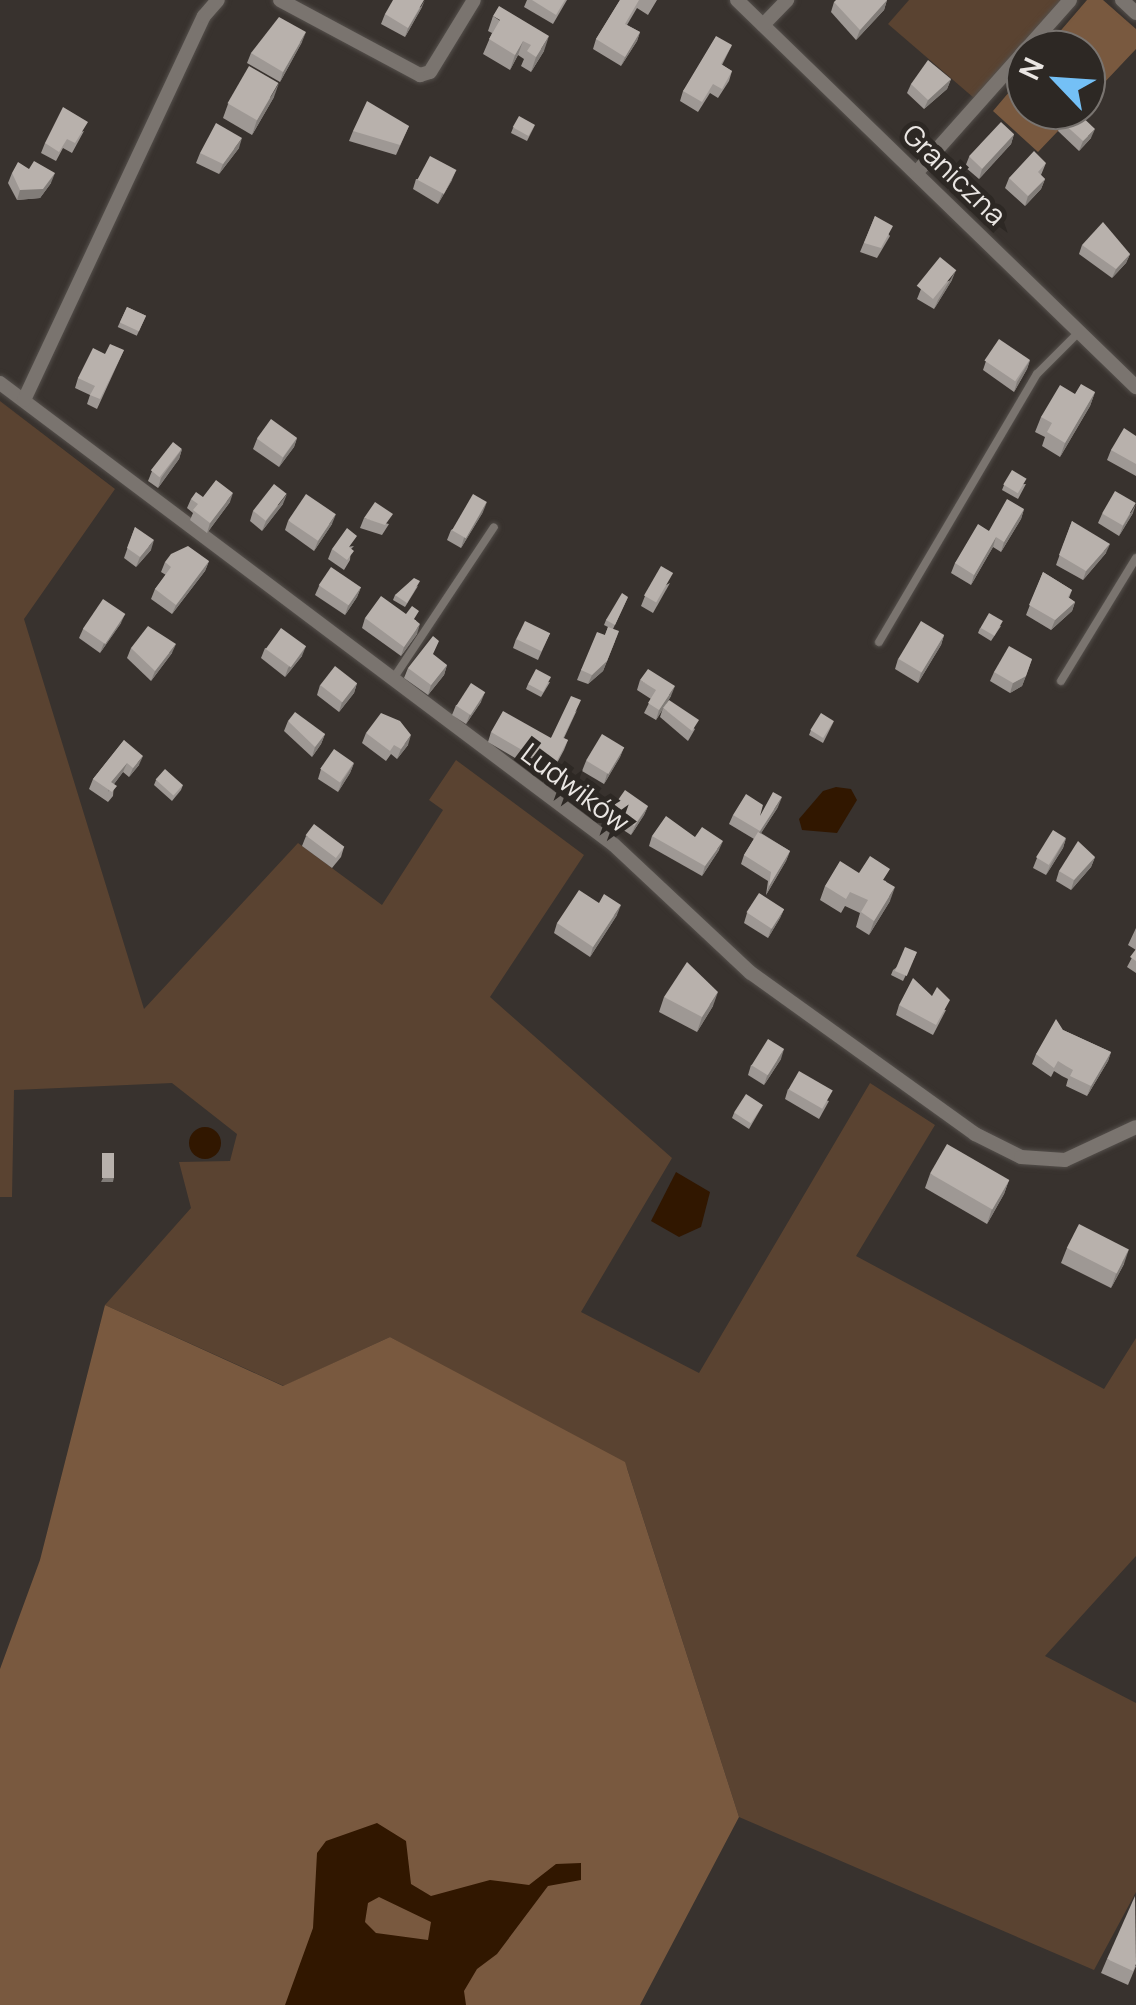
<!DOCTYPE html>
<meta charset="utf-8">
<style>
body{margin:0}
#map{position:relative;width:1136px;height:2005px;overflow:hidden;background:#38322e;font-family:Manrope,sans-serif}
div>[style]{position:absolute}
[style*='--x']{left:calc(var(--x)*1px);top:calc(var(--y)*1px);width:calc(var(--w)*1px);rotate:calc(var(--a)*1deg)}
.green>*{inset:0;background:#5a4331}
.forest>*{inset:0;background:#79593f}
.water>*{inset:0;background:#311700}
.round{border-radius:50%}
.roads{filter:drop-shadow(0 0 2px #544f4b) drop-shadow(0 0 2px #544f4b)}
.service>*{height:8px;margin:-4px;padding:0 4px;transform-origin:4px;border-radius:4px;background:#7a746f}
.minor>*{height:14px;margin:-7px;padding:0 7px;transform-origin:7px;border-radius:7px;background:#7a746f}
.wall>*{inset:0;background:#9e9894;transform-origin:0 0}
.shaded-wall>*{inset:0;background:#817c78}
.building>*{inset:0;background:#b8b1ac;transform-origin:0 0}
span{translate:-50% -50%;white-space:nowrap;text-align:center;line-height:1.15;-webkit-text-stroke:10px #2d2824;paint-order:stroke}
.street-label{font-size:28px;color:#eae6e3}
.north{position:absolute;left:1006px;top:30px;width:100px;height:100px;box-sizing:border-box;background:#2d2824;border:2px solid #797470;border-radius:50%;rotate:295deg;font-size:28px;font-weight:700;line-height:40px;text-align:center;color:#eae6e3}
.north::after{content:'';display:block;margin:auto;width:35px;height:45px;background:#74c0f6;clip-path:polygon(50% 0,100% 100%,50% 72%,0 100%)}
</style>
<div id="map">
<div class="green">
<i style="clip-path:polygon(909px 0,1062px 0,974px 98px,888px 24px)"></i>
<i style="clip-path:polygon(0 401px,115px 489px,24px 619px,144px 1009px,298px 843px,382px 905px,443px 810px,429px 800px,456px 760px,584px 855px,490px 997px,672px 1158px,581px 1312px,699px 1373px,870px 1083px,935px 1125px,856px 1256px,1104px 1389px,1136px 1338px,1136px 1556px,1045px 1656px,1136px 1703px,1136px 1892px,1094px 1970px,739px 1817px,627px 1468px,390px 1337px,284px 1386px,105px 1305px,191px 1208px,179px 1162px,230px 1161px,237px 1134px,172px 1083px,14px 1090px,12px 1197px,0 1197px)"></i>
</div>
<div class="forest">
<i style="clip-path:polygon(1087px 0,1103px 0,1136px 29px,1136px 49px,1086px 102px,1086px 50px,1044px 50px)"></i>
<i style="clip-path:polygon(1026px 72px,1026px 110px,1078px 110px,1038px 152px,993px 111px)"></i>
<i style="clip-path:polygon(105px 1305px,283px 1386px,390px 1337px,625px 1462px,739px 1817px,640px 2005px,0 2005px,0 1669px,40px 1560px)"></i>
</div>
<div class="water">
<i style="clip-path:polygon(836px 787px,851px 789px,857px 800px,837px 833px,802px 830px,799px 819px,823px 791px)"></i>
<i class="round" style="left:189px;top:1127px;width:32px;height:32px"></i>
<i style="clip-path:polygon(676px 1172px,710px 1192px,701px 1227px,679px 1237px,651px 1221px)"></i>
<i style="clip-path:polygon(evenodd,377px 1823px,406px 1841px,411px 1884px,431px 1896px,490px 1880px,529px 1885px,556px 1864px,581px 1863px,581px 1880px,548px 1886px,497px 1954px,477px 1969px,464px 1991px,466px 2005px,285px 2005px,313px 1928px,317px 1853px,326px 1841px,377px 1823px,379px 1897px,431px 1922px,428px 1940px,376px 1933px,365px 1922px,368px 1903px,379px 1897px)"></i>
</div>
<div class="roads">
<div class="service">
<i style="--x:879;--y:642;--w:311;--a:-59.5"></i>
<i style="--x:1037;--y:374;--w:59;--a:-45"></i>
<i style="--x:393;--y:679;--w:182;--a:-56.4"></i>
<i style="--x:1061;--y:681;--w:144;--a:-58.6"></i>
</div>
<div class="minor">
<i style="--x:280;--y:0;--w:159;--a:28.2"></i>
<i style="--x:420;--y:75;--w:10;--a:-17"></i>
<i style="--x:430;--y:72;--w:84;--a:-58.6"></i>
<i style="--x:737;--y:0;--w:556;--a:44.13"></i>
<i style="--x:1122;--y:0;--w:19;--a:43"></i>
<i style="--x:763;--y:25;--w:35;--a:-46"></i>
<i style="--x:917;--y:172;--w:230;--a:-48.3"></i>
<i style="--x:0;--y:383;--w:768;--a:36.96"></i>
<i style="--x:614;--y:845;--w:187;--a:43.1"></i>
<i style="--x:751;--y:973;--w:276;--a:35.7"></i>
<i style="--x:975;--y:1134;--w:51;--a:26.6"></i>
<i style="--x:1021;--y:1157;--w:44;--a:3.9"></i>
<i style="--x:1065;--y:1160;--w:78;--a:-24.9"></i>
<i style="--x:24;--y:400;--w:424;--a:-64.9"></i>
<i style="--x:204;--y:16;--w:21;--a:-49"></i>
</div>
</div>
<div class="wall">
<i style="clip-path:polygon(527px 0,567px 0,553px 24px,524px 7px)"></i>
<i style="clip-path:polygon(620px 0,657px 0,648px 15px,637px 8px,627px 25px,640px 32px,637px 41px,621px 66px,593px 49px,596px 39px)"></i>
<i style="clip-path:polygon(887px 0,884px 10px,856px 40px,831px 12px,834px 2px)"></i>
<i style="clip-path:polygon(422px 7px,405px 37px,381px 24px,385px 14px)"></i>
<i style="clip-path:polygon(493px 16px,544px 51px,531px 72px,521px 66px,524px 59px,518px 55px,510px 70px,483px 54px,492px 33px,488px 31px)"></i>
<i style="clip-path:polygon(302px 42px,280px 82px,247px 63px,251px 53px)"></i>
<i style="clip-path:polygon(732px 45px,722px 65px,732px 71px,729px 81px,718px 98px,710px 93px,698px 112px,680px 101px,683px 91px)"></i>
<i style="clip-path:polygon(951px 79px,947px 89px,924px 109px,907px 93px,911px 84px)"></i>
<i style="clip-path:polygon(274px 97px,252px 135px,223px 118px,228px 104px)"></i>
<i style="clip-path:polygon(1061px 121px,1091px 138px,1079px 151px,1058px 131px)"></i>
<i style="clip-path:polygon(535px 125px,527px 141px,511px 133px,513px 128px)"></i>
<i style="clip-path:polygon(409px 126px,396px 155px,349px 141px,353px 131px)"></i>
<i style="clip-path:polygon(84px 131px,72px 153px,63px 148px,56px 161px,41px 153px,45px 143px)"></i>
<i style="clip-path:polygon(1014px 134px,1011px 144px,979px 179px,965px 167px,969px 157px)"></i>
<i style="clip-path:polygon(239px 148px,219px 174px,196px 163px,200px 153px)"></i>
<i style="clip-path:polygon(1046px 163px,1041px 175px,1045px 179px,1041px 189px,1025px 206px,1005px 188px,1009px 178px)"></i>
<i style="clip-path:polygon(12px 173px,51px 183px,40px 198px,17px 200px,8px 183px)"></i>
<i style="clip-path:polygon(416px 179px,452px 180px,438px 204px,413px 189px)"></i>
<i style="clip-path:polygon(875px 216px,890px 236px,877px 258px,860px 252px)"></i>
<i style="clip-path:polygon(1082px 245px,1130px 254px,1126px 263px,1112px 278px,1079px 254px)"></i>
<i style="clip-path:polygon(952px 280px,934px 309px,917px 299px,921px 289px)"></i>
<i style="left:127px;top:307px;width:21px;height:22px;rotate:25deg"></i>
<i style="clip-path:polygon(124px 350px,97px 409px,87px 404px,90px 395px,75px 388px,78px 378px,105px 354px)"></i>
<i style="clip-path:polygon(1030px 360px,1027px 369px,1014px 392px,983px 370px,986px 361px)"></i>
<i style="clip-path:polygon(1095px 392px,1090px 406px,1060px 457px,1042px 446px,1045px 437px,1035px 432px,1041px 417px,1075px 394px)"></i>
<i style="clip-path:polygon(1136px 436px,1136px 476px,1107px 460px,1111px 450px)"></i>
<i style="clip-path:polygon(297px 438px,294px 447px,279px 467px,253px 449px,257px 439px)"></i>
<i style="clip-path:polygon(182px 449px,179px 459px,158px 488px,148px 481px,152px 471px)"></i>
<i style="clip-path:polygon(1026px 484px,1018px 499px,1002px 490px,1004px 485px)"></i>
<i style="clip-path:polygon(203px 497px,230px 502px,207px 533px,190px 520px,193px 513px,187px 508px,191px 499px)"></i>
<i style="clip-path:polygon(283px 504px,262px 531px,250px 521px,253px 511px)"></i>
<i style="clip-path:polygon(1024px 509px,1021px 519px,1001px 552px,993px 547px,971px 585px,951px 573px,955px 563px,989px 531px)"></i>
<i style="clip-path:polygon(483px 512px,461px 548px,447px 540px,451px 530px)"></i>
<i style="clip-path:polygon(1133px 513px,1119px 536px,1098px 523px,1102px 514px)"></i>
<i style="clip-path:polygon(364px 518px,389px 524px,382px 535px,360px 528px)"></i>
<i style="clip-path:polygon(288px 521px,332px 524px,314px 551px,285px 530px)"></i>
<i style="clip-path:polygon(1072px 521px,1106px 553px,1083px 580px,1056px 565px)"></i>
<i style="clip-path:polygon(135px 527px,151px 550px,136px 567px,124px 558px)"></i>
<i style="clip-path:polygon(354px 546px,351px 549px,350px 560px,344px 570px,328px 559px,332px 549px)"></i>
<i style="clip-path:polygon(209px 561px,205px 571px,172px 614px,151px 599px,155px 589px,166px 575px,161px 572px,165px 562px)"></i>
<i style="clip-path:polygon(1043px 572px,1072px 590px,1069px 598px,1075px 602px,1072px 611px,1051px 630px,1026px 615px)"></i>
<i style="clip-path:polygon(670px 583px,653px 613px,641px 606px,645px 596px)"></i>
<i style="clip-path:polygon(319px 586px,361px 587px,357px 597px,345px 615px,315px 595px)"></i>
<i style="clip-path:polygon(418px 586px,405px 607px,393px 600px,395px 595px)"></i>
<i style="clip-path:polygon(628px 597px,613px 629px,615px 641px,603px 671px,588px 684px,577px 680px,581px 670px,605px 635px,608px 627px,604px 625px,606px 620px)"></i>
<i style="clip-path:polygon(365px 618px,416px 620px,417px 634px,401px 656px,362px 628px)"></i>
<i style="clip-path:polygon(121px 623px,100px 653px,79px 638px,83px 629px)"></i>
<i style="clip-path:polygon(1001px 626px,991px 641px,978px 633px,980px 628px)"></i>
<i style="clip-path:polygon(550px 633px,538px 660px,513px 648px,516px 639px)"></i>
<i style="clip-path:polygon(944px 635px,941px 645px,918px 683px,895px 669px,898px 659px)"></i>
<i style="clip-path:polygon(131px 648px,172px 653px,151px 681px,127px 658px)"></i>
<i style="clip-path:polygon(265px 648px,302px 656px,285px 677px,261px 658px)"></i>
<i style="clip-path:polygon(1032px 659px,1022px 686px,1010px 693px,990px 681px,994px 672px)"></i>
<i style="clip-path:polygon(447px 665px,444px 675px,428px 695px,404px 678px,408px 668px)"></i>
<i style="clip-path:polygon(640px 680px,671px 696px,656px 720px,644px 713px,651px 699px,637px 690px)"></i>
<i style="clip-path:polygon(550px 682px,541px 697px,526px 689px,528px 684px)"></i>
<i style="clip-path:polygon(357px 683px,354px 693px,339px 712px,317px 695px,320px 685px)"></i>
<i style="clip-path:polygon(481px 702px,466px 724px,452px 715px,456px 705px)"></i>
<i style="clip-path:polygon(663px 708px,695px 729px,688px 741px,660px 717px)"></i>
<i style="clip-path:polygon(577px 710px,564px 738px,568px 740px,564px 750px,549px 778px,488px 742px,491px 732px,551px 738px)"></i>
<i style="clip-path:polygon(288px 721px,325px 734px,321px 744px,312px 757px,284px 731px)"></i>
<i style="clip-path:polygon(834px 721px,823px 743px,809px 735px,811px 730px)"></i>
<i style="clip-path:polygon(366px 733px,408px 745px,397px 759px,391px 754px,386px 761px,362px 743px)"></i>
<i style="clip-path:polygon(124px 740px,139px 765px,129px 777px,123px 772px,114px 784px,113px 796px,108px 802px,89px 789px,93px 779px)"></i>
<i style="clip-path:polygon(624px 747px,620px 757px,604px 784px,582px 771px,586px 761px)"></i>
<i style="clip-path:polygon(354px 763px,350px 773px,338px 792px,318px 779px,321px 769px)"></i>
<i style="clip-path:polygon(156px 780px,183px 785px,181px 790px,172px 801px,154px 785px)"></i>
<i style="clip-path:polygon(648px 806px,644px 815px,631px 835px,608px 820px,612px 810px)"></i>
<i style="clip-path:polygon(778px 807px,761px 833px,790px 851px,786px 861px,766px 895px,768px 881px,741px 864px,744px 855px,754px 839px,729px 824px,733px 815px,760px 816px)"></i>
<i style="clip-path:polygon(306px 836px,344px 847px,341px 857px,332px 868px,302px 846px)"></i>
<i style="clip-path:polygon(652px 836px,695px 837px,719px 850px,702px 876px,649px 846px)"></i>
<i style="clip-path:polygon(1066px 838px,1063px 848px,1046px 875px,1033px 868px,1037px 858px)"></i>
<i style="clip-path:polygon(1095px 857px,1091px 867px,1071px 890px,1056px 881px,1059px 871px)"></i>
<i style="clip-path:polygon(859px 873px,886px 881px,890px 901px,869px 935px,856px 927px,860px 913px,845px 906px,841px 913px,820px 900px,825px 886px)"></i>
<i style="clip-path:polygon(784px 909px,780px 918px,768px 938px,744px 923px,747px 913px)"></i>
<i style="clip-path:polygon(617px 915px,590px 957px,554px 933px,557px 923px)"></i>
<i style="clip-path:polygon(1136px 928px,1136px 973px,1127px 967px,1136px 950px,1128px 945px)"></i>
<i style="clip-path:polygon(917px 952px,903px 981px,891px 975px,893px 970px)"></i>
<i style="clip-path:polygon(664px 997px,713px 1006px,697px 1032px,659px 1012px)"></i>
<i style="clip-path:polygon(899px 1005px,946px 1010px,933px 1035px,896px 1015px)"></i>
<i style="clip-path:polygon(1063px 1030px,1111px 1052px,1108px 1061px,1087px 1096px,1066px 1086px,1068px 1079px,1062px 1076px,1054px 1071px,1051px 1077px,1032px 1064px,1036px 1054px)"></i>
<i style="clip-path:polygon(781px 1059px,764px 1085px,748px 1075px,751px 1065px)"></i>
<i style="clip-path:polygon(788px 1089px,829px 1101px,819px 1119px,785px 1099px)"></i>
<i style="clip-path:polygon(763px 1105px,749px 1129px,732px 1118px,734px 1113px)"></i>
<i style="clip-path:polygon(930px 1174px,1009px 1180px,1004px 1194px,987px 1224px,925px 1188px)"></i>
<i style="clip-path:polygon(1067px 1248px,1124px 1264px,1111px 1288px,1061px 1263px)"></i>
<i style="clip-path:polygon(1107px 1959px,1136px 1966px,1128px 1985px,1101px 1973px)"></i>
</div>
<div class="shaded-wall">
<i style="clip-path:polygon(425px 0,422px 7px,405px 37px,408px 28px)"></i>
<i style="clip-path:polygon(887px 0,884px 10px,856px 40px,860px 30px)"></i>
<i style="clip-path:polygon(306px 32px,302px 42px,280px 82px,283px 72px)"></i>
<i style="clip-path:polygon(640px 32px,637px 41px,621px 66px,625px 57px)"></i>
<i style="clip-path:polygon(549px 36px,544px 51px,531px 72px,536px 57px)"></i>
<i style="clip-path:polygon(523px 41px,518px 55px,510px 70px,515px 55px)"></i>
<i style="clip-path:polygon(951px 79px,947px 89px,924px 109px,928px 100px)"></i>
<i style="clip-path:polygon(279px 83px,274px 97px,252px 135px,257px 120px)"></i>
<i style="clip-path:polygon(1095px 129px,1091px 138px,1079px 151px,1083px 141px)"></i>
<i style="clip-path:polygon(1014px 134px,1011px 144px,979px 179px,982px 169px)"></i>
<i style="clip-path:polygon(242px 138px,239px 148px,219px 174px,223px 164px)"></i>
<i style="clip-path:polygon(456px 170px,452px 180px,438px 204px,442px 194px)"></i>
<i style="clip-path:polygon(55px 173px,51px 183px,40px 198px,17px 200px,20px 190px)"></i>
<i style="clip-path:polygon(1045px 179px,1041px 189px,1025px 206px,1028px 196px)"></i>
<i style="clip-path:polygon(1130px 254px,1126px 263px,1112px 278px,1116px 269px)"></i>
<i style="clip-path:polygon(956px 270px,952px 280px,934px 309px,938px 300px)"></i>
<i style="clip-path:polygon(1030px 360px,1027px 369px,1014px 392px,1017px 382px)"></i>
<i style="clip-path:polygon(1095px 392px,1090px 406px,1060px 457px,1065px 443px)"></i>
<i style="clip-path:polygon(297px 438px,294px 447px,279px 467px,283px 458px)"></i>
<i style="clip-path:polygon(182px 449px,179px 459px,158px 488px,161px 478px)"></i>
<i style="clip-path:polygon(233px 493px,230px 502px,207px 533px,210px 523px)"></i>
<i style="clip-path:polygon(287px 494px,283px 504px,262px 531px,266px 521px)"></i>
<i style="clip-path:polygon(487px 502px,483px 512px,461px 548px,464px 538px)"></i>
<i style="clip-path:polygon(1136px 504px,1133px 513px,1119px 536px,1123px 526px)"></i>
<i style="clip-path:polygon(1024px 509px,1021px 519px,1001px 552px,1004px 542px)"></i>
<i style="clip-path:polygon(336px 514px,332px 524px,314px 551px,318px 541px)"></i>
<i style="clip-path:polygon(996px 537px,993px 547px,971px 585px,974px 575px)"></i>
<i style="clip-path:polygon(154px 540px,151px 550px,136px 567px,140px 557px)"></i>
<i style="clip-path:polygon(1110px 544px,1106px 553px,1083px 580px,1086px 571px)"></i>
<i style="clip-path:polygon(209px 561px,205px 571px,172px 614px,176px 605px)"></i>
<i style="clip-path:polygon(361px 587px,357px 597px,345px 615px,348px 606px)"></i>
<i style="clip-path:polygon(1075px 602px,1072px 611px,1051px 630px,1055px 620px)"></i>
<i style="clip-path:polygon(125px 614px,121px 623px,100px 653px,104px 643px)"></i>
<i style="clip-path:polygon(420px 624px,417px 634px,401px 656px,404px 647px)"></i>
<i style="clip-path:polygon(619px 631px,603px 671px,588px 684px,592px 675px)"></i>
<i style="clip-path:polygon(944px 635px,941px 645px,918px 683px,921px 673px)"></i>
<i style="clip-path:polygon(176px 644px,172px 653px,151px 681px,155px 671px)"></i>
<i style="clip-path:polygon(306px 646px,302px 656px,285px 677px,288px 668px)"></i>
<i style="clip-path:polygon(447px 665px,444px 675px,428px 695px,431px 685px)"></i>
<i style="clip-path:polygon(1026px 676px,1022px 686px,1010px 693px,1013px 683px)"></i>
<i style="clip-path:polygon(357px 683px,354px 693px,339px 712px,342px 702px)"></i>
<i style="clip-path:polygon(675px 686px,671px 696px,656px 720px,659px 710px)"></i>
<i style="clip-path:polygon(485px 692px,481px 702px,466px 724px,470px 714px)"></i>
<i style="clip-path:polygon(325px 734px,321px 744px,312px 757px,315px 747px)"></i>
<i style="clip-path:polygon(411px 735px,408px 745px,397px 759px,401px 749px)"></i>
<i style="clip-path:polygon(624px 747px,620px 757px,604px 784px,607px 774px)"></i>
<i style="clip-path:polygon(143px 756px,139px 765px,129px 777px,133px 768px)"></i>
<i style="clip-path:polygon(127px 763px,123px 772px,108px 792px,111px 782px)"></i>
<i style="clip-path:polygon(354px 763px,350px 773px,338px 792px,342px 782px)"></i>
<i style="clip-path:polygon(782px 797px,778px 807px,756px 841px,760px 831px)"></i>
<i style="clip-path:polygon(648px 806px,644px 815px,631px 835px,635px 826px)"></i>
<i style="clip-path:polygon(1066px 838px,1063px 848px,1046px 875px,1050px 866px)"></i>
<i style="clip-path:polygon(723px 841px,719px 850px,702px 876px,705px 866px)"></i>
<i style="clip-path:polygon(790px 851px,786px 861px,766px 895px,769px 886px)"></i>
<i style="clip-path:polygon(1095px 857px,1091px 867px,1071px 890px,1074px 880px)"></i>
<i style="clip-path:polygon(895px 887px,890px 901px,869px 935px,874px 921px)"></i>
<i style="clip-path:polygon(621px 905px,617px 915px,590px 957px,593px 947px)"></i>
<i style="clip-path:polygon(784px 909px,780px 918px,768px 938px,771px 929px)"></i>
<i style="clip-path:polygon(718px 992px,713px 1006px,697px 1032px,702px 1017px)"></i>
<i style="clip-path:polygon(784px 1049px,781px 1059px,764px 1085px,767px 1076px)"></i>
<i style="clip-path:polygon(1111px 1052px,1108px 1061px,1087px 1096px,1091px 1086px)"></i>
<i style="clip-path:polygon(114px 1177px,113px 1182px,101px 1182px,103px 1178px)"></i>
<i style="clip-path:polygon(1009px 1180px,1004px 1194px,987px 1224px,992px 1209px)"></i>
<i style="clip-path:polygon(1129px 1249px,1124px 1264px,1111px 1288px,1116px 1274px)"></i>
</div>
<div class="building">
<i style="clip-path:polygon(393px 0,424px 0,408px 28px,385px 14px)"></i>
<i style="clip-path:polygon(532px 0,565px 0,556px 15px)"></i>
<i style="clip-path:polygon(620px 0,639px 0,625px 24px,640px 32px,625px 57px,596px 39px)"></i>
<i style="clip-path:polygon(836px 0,887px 0,860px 30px,834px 2px)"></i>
<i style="clip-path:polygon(499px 6px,549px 36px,536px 57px,527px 51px,531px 45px,523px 41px,515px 55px,489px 39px,500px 20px,493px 16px)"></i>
<i style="clip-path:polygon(279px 17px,306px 32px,283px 72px,251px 53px)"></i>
<i style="clip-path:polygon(716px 36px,732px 45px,721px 64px,732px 71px,722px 89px,713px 84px,702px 102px,683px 91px)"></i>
<i style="clip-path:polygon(928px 60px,951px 79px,928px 100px,911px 84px)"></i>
<i style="left:249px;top:66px;width:34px;height:43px;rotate:30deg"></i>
<i style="clip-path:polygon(367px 101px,409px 126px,400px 145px,353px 131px)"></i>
<i style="clip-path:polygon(63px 107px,88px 122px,75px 143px,67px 139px,59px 152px,45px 143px)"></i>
<i style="clip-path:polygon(1071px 110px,1075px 110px,1095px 129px,1083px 141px,1061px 121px)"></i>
<i style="left:519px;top:116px;width:18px;height:13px;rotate:29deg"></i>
<i style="left:1001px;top:122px;width:18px;height:47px;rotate:43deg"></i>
<i style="clip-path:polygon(216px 123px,242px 138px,223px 164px,200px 153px)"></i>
<i style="clip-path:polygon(1034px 151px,1046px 163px,1038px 172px,1045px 179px,1028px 196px,1009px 178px)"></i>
<i style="left:430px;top:156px;width:30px;height:27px;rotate:28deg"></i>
<i style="clip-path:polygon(34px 161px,55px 173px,43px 189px,20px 190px,12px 173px,18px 162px,29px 169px)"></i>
<i style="clip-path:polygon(875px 216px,893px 226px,881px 248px,864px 243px)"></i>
<i style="clip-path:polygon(1103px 222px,1130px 254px,1116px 269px,1082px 245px)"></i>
<i style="left:940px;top:257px;width:21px;height:37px;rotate:39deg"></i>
<i style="left:127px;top:307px;width:21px;height:17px;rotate:25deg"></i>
<i style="left:999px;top:339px;width:37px;height:26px;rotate:34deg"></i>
<i style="clip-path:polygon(110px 344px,124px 350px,100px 399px,90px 395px,95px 386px,78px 378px,93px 348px,105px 354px)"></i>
<i style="clip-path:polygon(1081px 384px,1095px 392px,1065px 443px,1047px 432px,1052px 423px,1041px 417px,1060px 385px,1075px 394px)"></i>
<i style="left:271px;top:419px;width:32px;height:24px;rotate:36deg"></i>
<i style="clip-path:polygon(1124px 428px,1136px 436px,1136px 464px,1111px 450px)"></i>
<i style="left:173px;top:442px;width:11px;height:36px;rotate:38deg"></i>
<i style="left:1012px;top:470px;width:17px;height:17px;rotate:31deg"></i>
<i style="clip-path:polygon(216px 480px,233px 493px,210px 523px,193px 510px,198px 504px,191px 499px,196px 492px,203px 497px)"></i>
<i style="left:274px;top:484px;width:16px;height:34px;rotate:38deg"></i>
<i style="left:1115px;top:491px;width:24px;height:26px;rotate:30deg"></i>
<i style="left:306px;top:494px;width:36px;height:32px;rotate:34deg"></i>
<i style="left:473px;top:494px;width:16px;height:42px;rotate:30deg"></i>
<i style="clip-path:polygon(1007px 499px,1024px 509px,1004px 542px,996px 537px,974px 575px,955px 563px,978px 524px,989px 531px)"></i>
<i style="clip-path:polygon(375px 502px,393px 514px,385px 525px,364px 518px)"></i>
<i style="clip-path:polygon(1072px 521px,1110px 544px,1086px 571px,1059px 555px)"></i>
<i style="clip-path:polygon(135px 527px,154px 540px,140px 557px,127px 548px)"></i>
<i style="clip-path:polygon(347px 528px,357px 536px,349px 547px,354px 551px,347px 560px,332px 549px)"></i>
<i style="clip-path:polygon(188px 546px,209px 561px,176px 605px,155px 589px,171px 567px,165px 562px,171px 554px)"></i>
<i style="left:661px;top:566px;width:14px;height:34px;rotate:30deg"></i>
<i style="left:331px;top:567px;width:36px;height:22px;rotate:34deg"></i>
<i style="clip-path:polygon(1043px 572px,1072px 590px,1068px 597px,1075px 602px,1055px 620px,1029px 605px)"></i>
<i style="clip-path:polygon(414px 578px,420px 581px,407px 603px,395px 595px)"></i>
<i style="clip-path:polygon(622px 593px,628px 597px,615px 625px,606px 620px)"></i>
<i style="clip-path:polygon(381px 596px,406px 614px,412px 606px,419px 611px,414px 619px,420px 624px,404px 647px,365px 618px)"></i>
<i style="left:103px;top:599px;width:27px;height:36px;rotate:34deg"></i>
<i style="left:989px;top:613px;width:16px;height:17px;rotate:30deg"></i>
<i style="left:525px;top:621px;width:28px;height:20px;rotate:26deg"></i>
<i style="left:921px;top:621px;width:27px;height:44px;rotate:31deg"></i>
<i style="clip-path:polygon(148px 626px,176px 644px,155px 671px,131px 648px)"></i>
<i style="clip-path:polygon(608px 627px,619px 631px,607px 661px,592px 675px,581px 670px,597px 632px,605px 635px)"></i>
<i style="left:281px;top:628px;width:31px;height:26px;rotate:36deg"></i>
<i style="clip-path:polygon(433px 636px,439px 641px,433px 654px,447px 665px,431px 685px,408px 668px)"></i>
<i style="clip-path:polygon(1009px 646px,1032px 659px,1026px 676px,1013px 683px,994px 672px)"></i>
<i style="left:335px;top:666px;width:28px;height:24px;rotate:38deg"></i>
<i style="left:536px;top:669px;width:17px;height:17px;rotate:28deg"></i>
<i style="clip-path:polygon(648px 669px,675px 686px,659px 710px,648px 703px,656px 690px,640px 680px)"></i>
<i style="left:471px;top:683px;width:17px;height:27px;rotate:33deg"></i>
<i style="clip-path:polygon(571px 696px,581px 700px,563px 738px,568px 740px,553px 768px,491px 732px,503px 711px,551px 738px)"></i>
<i style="clip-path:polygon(669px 700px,699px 720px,692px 731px,663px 708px)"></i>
<i style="clip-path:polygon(295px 712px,325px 734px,315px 747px,288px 721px)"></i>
<i style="clip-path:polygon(381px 713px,400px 721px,411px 735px,401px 749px,394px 745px,390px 751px,366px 733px)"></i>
<i style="left:821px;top:713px;width:15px;height:20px;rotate:32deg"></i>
<i style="left:602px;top:734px;width:26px;height:31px;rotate:31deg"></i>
<i style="clip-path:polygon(124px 740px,143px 756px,133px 768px,127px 763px,111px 782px,117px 786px,112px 792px,93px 779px)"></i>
<i style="left:334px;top:749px;width:24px;height:24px;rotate:35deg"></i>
<i style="left:165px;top:769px;width:24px;height:14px;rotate:42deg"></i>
<i style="left:625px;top:790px;width:28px;height:24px;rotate:35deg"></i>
<i style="clip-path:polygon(773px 792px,782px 797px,760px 831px,733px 815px,746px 794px,763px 805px,760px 816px)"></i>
<i style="clip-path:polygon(666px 816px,695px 837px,702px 827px,723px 841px,705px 866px,652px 836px)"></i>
<i style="left:314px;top:824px;width:38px;height:14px;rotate:37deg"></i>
<i style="left:1053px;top:830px;width:15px;height:32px;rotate:32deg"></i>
<i style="clip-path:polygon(758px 832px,790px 851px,769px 886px,771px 872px,744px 855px)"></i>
<i style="clip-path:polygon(1078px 841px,1095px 857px,1074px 880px,1059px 871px)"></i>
<i style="clip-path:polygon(870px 856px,890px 869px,883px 880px,895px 887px,874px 921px,861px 912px,868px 900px,850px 892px,846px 899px,825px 886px,840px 861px,859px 873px)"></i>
<i style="clip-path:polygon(579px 890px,599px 903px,604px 894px,621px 905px,593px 947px,557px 923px)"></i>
<i style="left:759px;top:893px;width:30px;height:23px;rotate:33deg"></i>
<i style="left:905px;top:947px;width:13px;height:26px;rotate:23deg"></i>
<i style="clip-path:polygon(1136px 949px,1136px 961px,1130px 957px)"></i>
<i style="clip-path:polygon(687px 962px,718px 992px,702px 1017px,664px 997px)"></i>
<i style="clip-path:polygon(913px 978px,932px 996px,937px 987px,950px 1000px,936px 1025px,899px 1005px)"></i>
<i style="clip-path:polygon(1056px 1019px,1063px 1030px,1111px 1052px,1091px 1086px,1070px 1076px,1073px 1070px,1066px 1066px,1058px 1061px,1054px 1068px,1036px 1054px)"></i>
<i style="left:768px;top:1039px;width:19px;height:31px;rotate:32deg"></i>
<i style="left:799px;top:1071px;width:39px;height:21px;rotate:30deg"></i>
<i style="left:746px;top:1094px;width:20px;height:22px;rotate:33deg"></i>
<i style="left:947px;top:1144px;width:72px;height:34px;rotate:30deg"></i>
<i style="left:102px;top:1153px;width:12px;height:25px"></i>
<i style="left:1079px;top:1224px;width:56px;height:27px;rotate:27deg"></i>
<i style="clip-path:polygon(1135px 1896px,1136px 1964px,1133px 1971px,1107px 1959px)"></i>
</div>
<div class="street-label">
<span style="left:955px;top:174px;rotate:44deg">Graniczna</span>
<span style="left:576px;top:787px;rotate:37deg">Ludwików</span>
</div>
<div class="north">N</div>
</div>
